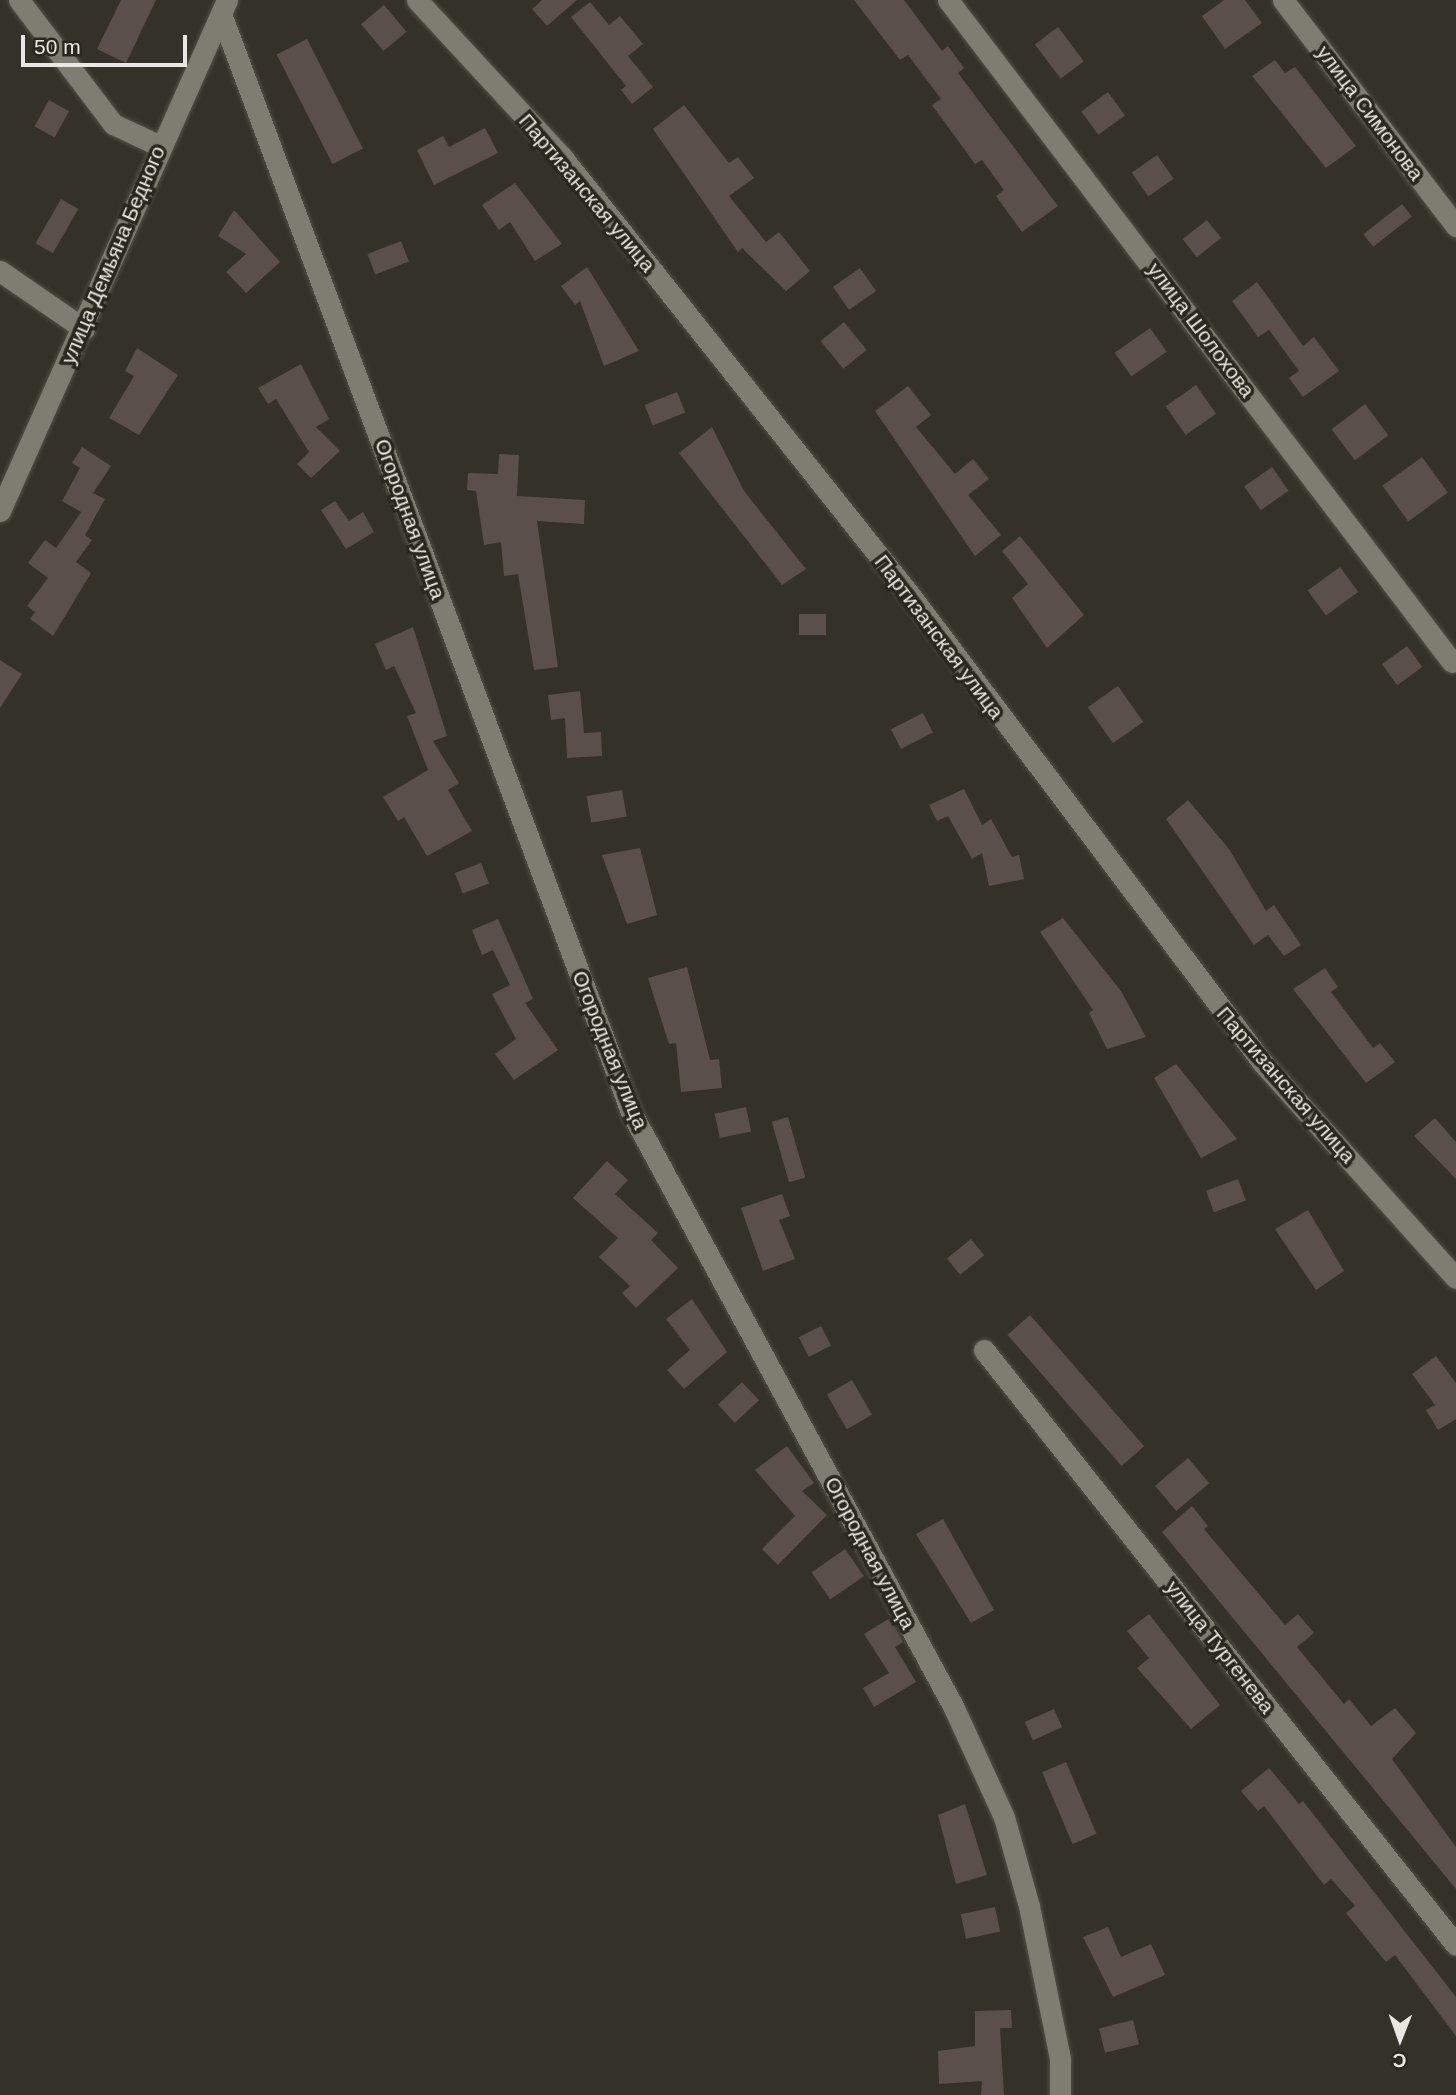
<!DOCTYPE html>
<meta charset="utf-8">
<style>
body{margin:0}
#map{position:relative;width:1456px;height:2095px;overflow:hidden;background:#343128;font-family:Arial,sans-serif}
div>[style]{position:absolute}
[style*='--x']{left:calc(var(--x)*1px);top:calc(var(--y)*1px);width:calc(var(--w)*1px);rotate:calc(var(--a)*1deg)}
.building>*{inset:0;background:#5a4f4b;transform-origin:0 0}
.roads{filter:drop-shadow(0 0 2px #514f47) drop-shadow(0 0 2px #514f47)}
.minor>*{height:21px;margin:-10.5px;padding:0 10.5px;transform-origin:10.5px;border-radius:10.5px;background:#7f7c71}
span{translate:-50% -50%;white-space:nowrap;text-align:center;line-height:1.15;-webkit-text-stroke:7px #2a271e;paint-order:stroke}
.street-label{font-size:21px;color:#e8e7e1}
.north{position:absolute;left:1365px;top:2004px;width:70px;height:70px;-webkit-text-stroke:5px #2a271e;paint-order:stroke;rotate:181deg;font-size:19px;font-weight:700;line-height:28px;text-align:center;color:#e8e7e1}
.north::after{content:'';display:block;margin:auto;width:24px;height:32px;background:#e8e7e1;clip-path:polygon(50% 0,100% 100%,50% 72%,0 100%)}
.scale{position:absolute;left:21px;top:35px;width:166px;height:32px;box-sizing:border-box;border:4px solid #e8e7e1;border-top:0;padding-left:9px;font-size:21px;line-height:24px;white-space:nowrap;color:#e8e7e1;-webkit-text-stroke:5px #2a271e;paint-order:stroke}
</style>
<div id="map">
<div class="building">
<i style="clip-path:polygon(121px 0,156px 0,126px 63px,97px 49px)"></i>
<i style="clip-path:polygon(542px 0,577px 0,547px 26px,532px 9px)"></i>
<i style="clip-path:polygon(854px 0,904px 0,942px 51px,948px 46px,964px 68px,958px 73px,1058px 206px,1022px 232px,996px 196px,1004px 190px,982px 160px,975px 164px,932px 105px,941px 99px,908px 55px,900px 60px)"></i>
<i style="clip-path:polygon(1224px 0,1245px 0,1262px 23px,1225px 49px,1202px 16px)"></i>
<i style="clip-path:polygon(590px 2px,609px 25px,620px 16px,643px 44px,628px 56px,653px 87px,632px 104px,621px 90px,626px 86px,571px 17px)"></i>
<i style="left:384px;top:5px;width:35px;height:30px;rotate:50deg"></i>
<i style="left:1058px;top:27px;width:43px;height:29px;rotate:53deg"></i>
<i style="left:307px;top:39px;width:123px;height:34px;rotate:63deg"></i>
<i style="clip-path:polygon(1275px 60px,1285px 73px,1295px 67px,1356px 146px,1326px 168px,1252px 76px)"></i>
<i style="left:1108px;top:92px;width:29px;height:33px;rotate:54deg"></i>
<i style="left:49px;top:100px;width:23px;height:30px;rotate:29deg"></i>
<i style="clip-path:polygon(684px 105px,729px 163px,738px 157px,754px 178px,729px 196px,766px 242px,779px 232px,810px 271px,786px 291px,742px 248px,738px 252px,653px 129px)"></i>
<i style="clip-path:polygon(485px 128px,498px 153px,434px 185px,417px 150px,443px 136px,449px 147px)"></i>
<i style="left:1157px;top:155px;width:29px;height:31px;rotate:55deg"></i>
<i style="clip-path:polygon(515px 183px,562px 244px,535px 261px,510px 222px,499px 230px,482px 205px)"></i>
<i style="left:61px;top:199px;width:20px;height:51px;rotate:30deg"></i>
<i style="left:1402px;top:204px;width:16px;height:49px;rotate:52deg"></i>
<i style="clip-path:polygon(234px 210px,280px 262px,246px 293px,226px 272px,246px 254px,218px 236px)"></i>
<i style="left:1207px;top:220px;width:23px;height:31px;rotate:52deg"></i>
<i style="left:401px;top:241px;width:22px;height:36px;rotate:69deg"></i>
<i style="clip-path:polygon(587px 267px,639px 351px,604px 366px,580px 301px,575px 305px,561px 286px)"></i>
<i style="left:860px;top:268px;width:28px;height:33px;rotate:55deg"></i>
<i style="clip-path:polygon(1257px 282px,1303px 346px,1314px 337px,1339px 371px,1303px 397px,1289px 378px,1299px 371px,1269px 330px,1258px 337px,1232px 301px)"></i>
<i style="left:844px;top:322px;width:36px;height:30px;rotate:51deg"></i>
<i style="left:1150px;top:328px;width:29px;height:43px;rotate:55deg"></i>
<i style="clip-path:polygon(137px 348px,178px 375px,139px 435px,109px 418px,134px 376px,125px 371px)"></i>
<i style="clip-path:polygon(301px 364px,329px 419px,316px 427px,340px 451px,311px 478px,297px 464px,309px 452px,276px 399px,268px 404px,258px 388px)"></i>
<i style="left:1196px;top:385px;width:35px;height:37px;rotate:55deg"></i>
<i style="clip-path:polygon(908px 386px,931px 415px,916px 427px,955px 474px,973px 459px,989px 479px,968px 495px,1001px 535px,975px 556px,875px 411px)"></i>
<i style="left:677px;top:392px;width:22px;height:35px;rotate:68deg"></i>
<i style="left:1365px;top:404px;width:39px;height:42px;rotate:53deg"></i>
<i style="clip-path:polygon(712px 427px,744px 491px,806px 569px,782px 585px,679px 453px)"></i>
<i style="clip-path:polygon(82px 447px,111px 466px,93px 493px,105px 499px,85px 535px,92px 540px,76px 562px,91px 573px,53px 636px,30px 619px,35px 612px,27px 606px,48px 578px,28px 563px,45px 540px,56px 548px,81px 512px,62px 501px,80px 468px,72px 463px)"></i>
<i style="clip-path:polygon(499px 454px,519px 455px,517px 496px,585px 500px,584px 524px,537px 521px,558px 667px,534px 670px,518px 574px,504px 576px,501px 542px,484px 545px,476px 491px,467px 490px,468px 473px,498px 474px)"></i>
<i style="left:1422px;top:457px;width:44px;height:49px;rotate:54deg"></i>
<i style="left:1272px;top:467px;width:29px;height:34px;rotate:55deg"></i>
<i style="clip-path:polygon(335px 501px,349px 521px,363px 512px,374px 532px,346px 549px,321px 510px)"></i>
<i style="clip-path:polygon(1020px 536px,1084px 615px,1047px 648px,1012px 598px,1028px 584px,1002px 551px)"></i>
<i style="left:1340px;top:567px;width:31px;height:40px;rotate:54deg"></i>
<i style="left:826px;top:614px;width:21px;height:27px;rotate:90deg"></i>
<i style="clip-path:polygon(413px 627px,447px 736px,433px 741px,459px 783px,448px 790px,472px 831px,427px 856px,404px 817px,398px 821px,383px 797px,428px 770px,407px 716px,416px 713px,394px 666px,386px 670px,375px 644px)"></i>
<i style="left:1407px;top:646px;width:26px;height:31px;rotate:54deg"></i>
<i style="clip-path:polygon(0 660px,22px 674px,0 708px)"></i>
<i style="left:1118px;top:686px;width:44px;height:37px;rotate:55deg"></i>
<i style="clip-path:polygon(580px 691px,584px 733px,601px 732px,602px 756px,567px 758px,565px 718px,551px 720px,548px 695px)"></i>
<i style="left:923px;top:713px;width:22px;height:36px;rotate:63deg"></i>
<i style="clip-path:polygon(964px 789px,982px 825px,991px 819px,1012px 857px,1019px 855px,1024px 879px,989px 886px,982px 853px,972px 859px,948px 816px,937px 821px,929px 805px)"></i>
<i style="left:622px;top:790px;width:27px;height:36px;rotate:80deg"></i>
<i style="clip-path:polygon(1188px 800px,1229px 849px,1266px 911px,1274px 905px,1301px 945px,1284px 956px,1268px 935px,1254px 945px,1166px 819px)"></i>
<i style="clip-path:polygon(640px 848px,657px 915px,627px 924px,602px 855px)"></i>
<i style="left:481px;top:863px;width:22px;height:28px;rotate:69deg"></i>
<i style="clip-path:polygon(1063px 918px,1121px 991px,1146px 1037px,1107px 1049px,1089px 1013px,1093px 1010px,1040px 932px)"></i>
<i style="clip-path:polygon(498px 919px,533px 999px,525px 1003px,558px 1050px,514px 1080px,495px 1054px,516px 1039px,492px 994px,510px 985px,493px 950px,482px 955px,472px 930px)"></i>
<i style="clip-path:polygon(687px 967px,710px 1060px,719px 1059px,722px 1088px,681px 1092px,676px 1043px,669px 1044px,648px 978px)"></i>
<i style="clip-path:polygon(1325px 968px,1338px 987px,1331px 992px,1373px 1048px,1380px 1043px,1395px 1062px,1366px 1083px,1293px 989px)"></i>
<i style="clip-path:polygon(1176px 1064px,1237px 1139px,1201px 1158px,1154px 1078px)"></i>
<i style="left:746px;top:1107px;width:25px;height:32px;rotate:78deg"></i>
<i style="left:788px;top:1117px;width:63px;height:17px;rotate:74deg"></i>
<i style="clip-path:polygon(1435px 1118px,1456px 1142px,1456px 1179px,1414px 1136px)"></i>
<i style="clip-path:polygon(607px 1161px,628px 1180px,615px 1194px,658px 1233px,651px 1240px,678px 1268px,636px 1308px,622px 1293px,630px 1286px,599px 1257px,618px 1238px,573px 1198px)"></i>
<i style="left:1238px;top:1179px;width:23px;height:34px;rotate:70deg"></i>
<i style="clip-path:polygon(782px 1194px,790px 1216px,779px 1220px,795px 1259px,763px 1271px,741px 1208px)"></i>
<i style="clip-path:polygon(1308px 1210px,1344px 1271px,1316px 1290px,1275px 1229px)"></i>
<i style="left:971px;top:1239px;width:21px;height:31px;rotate:51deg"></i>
<i style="clip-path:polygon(692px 1299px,727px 1352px,684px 1389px,667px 1370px,690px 1350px,666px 1319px)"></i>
<i style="left:1030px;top:1315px;width:174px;height:30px;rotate:49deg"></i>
<i style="left:821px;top:1326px;width:22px;height:25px;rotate:63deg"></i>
<i style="clip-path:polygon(1436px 1356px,1456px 1383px,1456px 1419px,1438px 1430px,1426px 1410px,1435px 1405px,1412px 1374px)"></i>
<i style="left:852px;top:1380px;width:40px;height:29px;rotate:60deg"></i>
<i style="left:742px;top:1382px;width:25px;height:33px;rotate:47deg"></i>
<i style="clip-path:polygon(787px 1446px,814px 1483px,802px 1491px,827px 1515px,778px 1565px,762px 1549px,795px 1516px,755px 1470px)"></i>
<i style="left:1188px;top:1458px;width:33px;height:43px;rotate:50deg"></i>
<i style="clip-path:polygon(1192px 1506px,1208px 1526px,1204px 1529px,1285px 1625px,1298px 1614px,1314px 1633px,1297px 1647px,1344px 1704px,1349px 1699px,1371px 1726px,1395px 1708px,1416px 1733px,1392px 1759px,1456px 1847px,1456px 1889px,1162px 1532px)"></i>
<i style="clip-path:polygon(943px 1519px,994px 1610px,971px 1623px,916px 1534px)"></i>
<i style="left:845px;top:1549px;width:33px;height:41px;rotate:55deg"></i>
<i style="clip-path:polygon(1149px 1614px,1220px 1705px,1191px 1729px,1137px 1668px,1149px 1658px,1127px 1631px)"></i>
<i style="clip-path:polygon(890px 1618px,903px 1642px,895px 1647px,916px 1682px,874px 1707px,863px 1688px,889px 1673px,864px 1634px)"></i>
<i style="left:1054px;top:1709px;width:20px;height:32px;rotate:66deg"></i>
<i style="left:1066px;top:1762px;width:78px;height:26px;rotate:67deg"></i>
<i style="clip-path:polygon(1269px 1768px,1299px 1804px,1303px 1801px,1456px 1997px,1456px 2036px,1395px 1955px,1386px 1962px,1346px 1913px,1355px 1906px,1331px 1879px,1324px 1885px,1264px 1806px,1258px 1811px,1241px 1791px)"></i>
<i style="clip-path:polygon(965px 1804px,987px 1875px,956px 1884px,938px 1815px)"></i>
<i style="left:995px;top:1907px;width:25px;height:35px;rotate:78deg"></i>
<i style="clip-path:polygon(1108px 1927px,1121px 1957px,1151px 1944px,1165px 1975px,1113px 1997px,1083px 1937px)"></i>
<i style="clip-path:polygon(1011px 2010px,1012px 2028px,1000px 2028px,1004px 2095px,981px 2095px,982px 2081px,939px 2084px,938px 2051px,975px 2046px,975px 2011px)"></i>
<i style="left:1133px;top:2020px;width:25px;height:35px;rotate:76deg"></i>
</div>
<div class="roads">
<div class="minor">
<i style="--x:19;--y:0;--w:156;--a:52.8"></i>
<i style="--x:113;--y:124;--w:50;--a:25"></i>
<i style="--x:417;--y:0;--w:214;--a:47.3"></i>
<i style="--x:562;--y:157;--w:559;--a:51.53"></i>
<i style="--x:910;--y:595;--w:585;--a:52.99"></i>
<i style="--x:1262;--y:1062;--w:290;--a:48.1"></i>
<i style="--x:948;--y:0;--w:832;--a:52.72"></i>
<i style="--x:1283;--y:0;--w:285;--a:52.6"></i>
<i style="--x:221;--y:14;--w:1172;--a:69.52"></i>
<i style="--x:631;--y:1112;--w:678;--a:61.54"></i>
<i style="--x:954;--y:1708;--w:120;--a:65.4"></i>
<i style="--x:1004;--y:1817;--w:92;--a:74.3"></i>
<i style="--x:1029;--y:1906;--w:156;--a:78.5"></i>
<i style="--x:1060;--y:2059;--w:36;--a:90"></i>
<i style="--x:0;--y:271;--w:102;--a:34.6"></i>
<i style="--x:0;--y:511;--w:559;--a:-66.05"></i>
<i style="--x:984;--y:1350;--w:759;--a:51.58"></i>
</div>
</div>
<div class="street-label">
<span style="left:1370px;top:113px;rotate:53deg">улица Симонова</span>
<span style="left:587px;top:193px;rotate:50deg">Партизанская улица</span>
<span style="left:113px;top:255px;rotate:-67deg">улица Демьяна Бедного</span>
<span style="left:1201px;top:330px;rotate:53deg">улица Шолохова</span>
<span style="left:410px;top:519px;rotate:70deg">Огородная улица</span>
<span style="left:939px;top:637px;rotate:53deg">Партизанская улица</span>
<span style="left:610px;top:1050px;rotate:68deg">Огородная улица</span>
<span style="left:1286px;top:1085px;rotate:49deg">Партизанская улица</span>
<span style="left:870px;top:1553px;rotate:62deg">Огородная улица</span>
<span style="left:1220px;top:1647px;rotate:52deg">улица Тургенева</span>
</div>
<div class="north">С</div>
<div class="scale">50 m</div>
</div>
